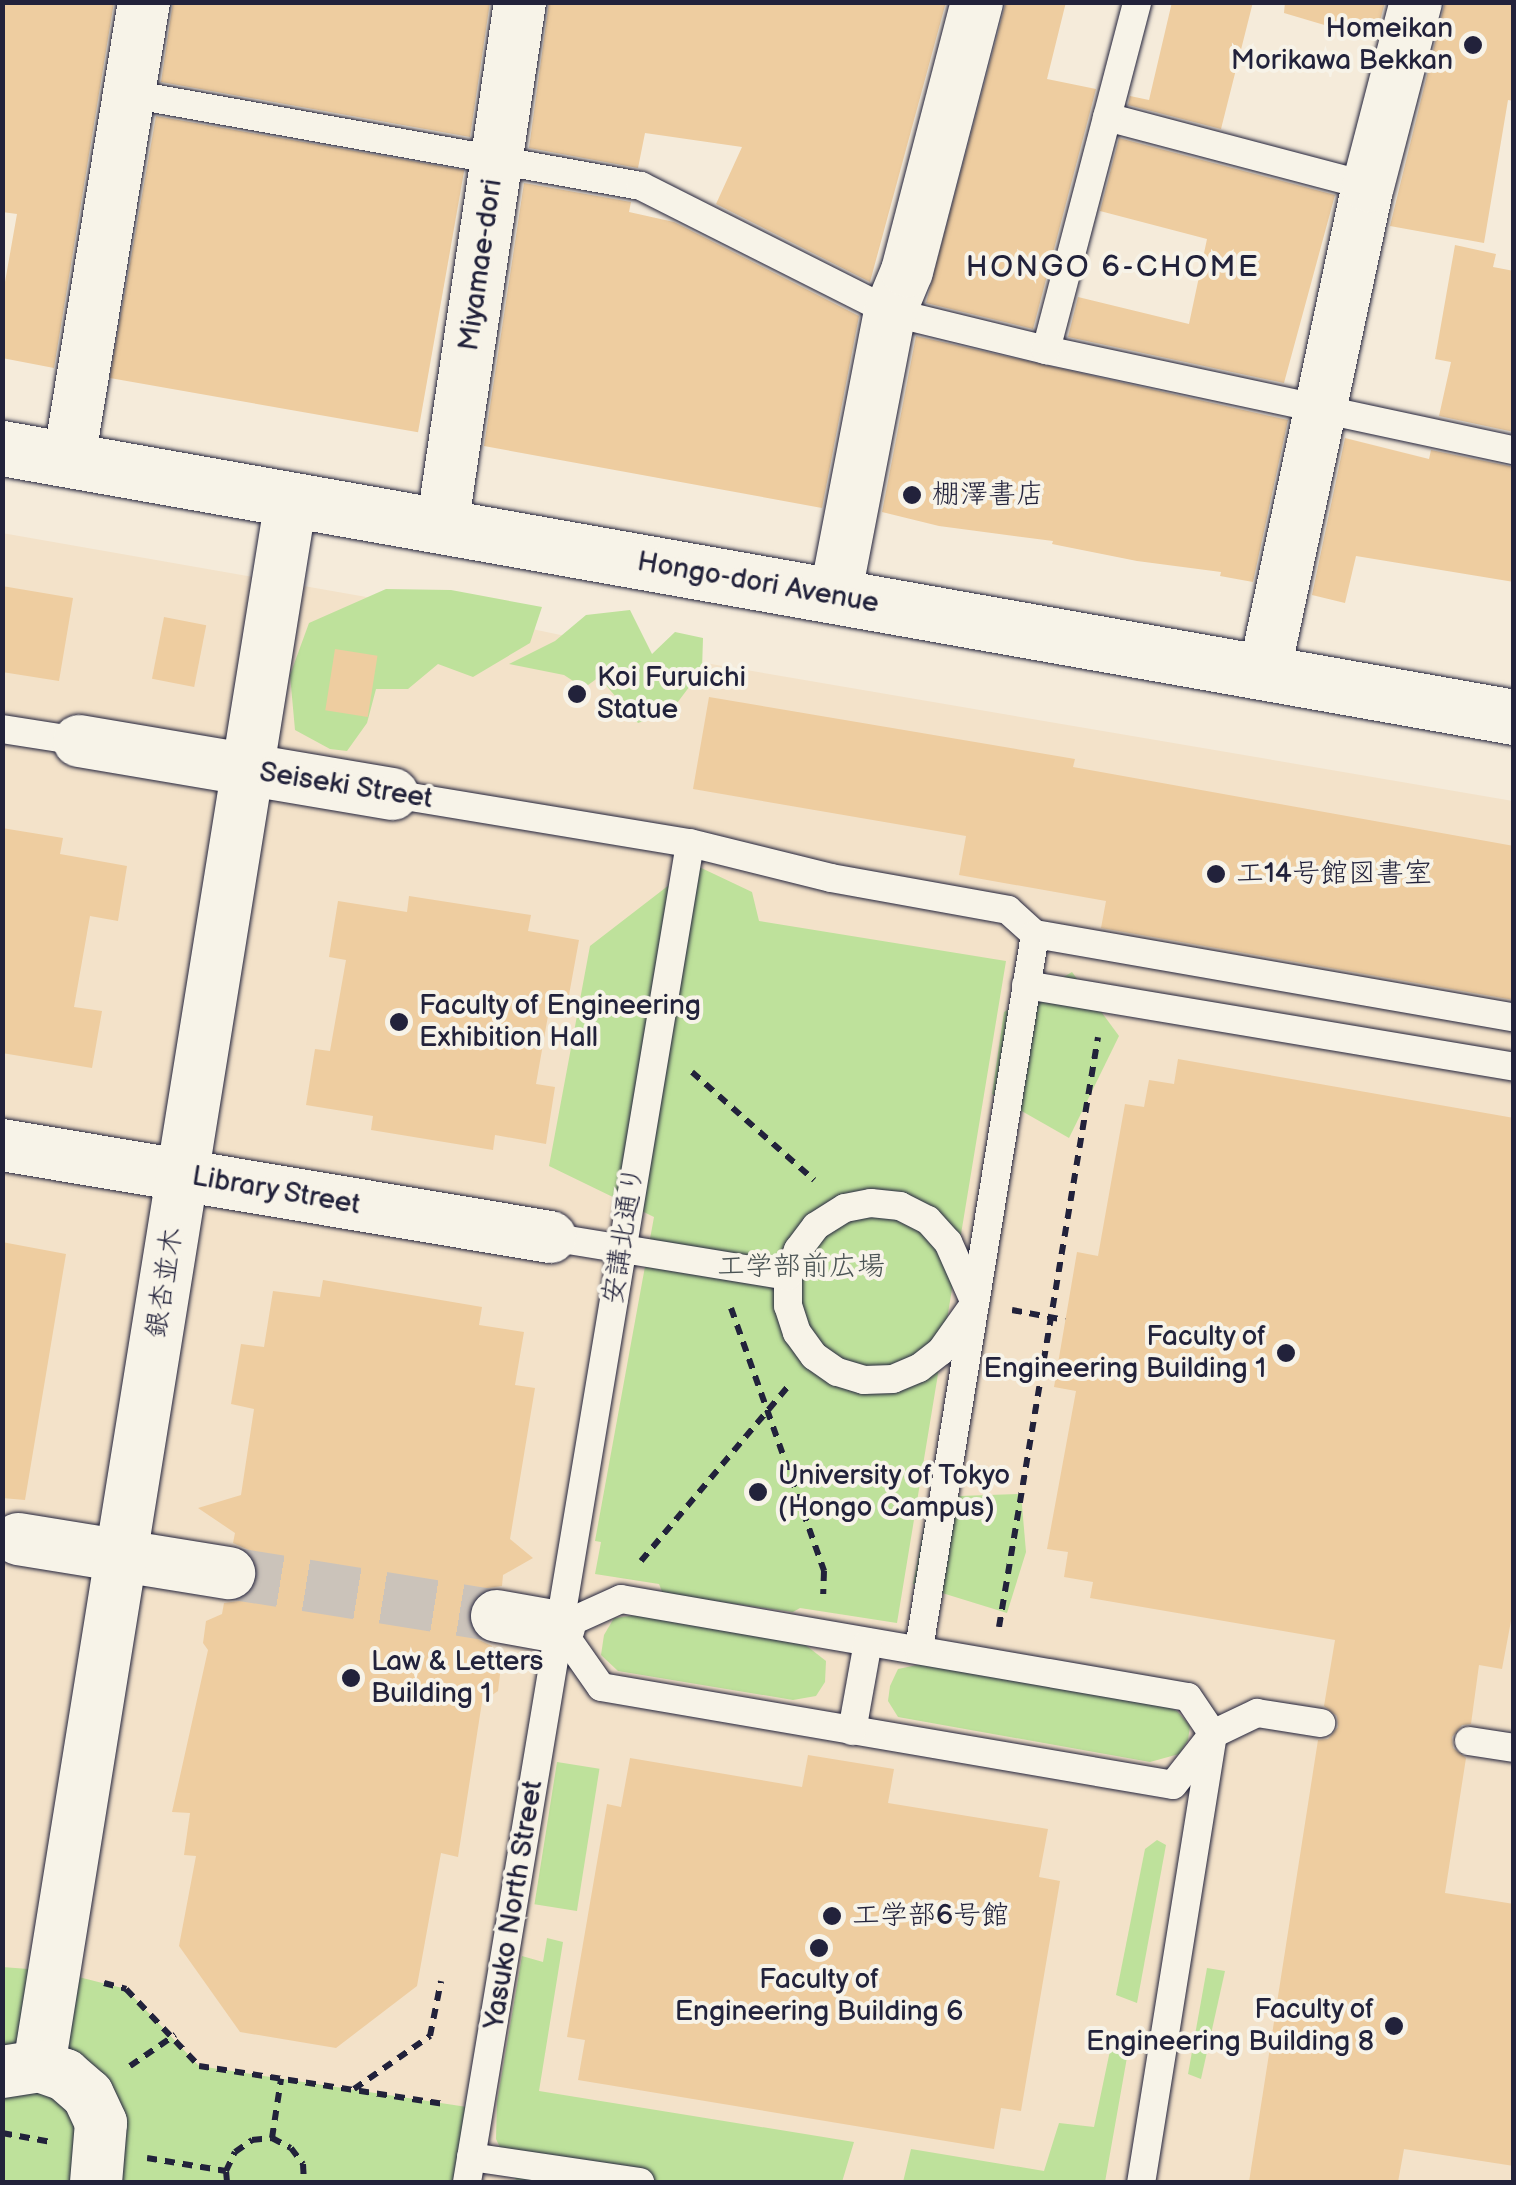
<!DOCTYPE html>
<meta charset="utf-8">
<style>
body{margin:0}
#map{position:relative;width:1516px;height:2185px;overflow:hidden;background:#f5ebda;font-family:"Balsamiq Sans","Klee One",sans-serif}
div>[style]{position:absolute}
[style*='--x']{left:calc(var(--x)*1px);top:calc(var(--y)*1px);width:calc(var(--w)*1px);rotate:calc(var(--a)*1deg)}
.built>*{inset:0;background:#f3e2c9}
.green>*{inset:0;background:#bee19b;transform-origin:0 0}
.building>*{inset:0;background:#eecda0;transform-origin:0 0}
.street-tunnel>*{height:52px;margin-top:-26px;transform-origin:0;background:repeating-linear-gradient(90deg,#cbc3ba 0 52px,transparent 0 78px)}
.path>*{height:6px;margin-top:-3px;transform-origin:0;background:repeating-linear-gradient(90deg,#22223b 0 10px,transparent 0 18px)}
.roads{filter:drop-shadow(0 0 2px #22223b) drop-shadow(0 0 2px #22223b)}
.lane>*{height:28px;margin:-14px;padding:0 14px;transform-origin:14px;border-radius:14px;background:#f7f3e8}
.street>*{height:52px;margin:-26px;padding:0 26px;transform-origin:26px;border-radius:26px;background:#f7f3e8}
.highway>*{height:55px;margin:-27.5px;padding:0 27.5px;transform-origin:27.5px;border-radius:27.5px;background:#f7f3e8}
.dots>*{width:28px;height:28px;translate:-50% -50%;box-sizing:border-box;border:5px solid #f7f3e8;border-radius:50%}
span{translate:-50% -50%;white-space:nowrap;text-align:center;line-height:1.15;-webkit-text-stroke:8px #f7f3e8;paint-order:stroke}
.poi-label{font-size:28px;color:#22223b}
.right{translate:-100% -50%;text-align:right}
.left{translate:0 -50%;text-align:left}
.street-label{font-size:28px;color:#22223b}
.park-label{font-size:28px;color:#495253}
.neighbourhood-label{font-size:30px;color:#22223b;letter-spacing:2.5px}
.frame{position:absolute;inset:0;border:5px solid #22223b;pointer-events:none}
</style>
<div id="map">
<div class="built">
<i style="clip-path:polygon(2px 533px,446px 611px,652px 654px,1513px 801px,1513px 2182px,3px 2182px)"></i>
</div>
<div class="green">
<i style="clip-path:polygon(386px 589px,451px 590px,542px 607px,530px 643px,473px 677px,438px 664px,408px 689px,376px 689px,367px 723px,347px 751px,330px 749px,295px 730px,290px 675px,309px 623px)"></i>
<i style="clip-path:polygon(630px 610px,652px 654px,675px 632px,703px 638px,702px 670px,671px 711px,638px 723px,599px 677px,584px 688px,564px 675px,509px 664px,555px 641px,586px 615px)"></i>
<i style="clip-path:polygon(695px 865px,752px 892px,759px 921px,1006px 961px,897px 1623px,800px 1608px,793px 1612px,663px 1594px,659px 1584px,595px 1574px,601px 1542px,595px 1541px,654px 1217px,549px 1166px,590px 946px)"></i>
<i style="clip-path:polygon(1072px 972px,1119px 1036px,1069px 1138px,992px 1094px,1004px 1012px)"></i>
<i style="clip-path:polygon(1021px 1494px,1026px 1552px,1007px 1613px,913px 1584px,930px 1497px)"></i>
<i style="clip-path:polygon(637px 1615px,803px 1643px,826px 1661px,825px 1682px,816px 1696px,793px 1700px,618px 1671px,601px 1655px,604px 1635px,614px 1618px)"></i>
<i style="clip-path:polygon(922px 1664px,1163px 1705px,1177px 1711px,1190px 1726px,1188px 1740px,1179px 1754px,1150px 1762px,898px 1717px,888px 1701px,890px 1686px,898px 1669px)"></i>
<i style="left:557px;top:1762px;width:43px;height:144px;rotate:9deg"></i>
<i style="clip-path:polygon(1157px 1840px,1166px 1845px,1137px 2003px,1116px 1995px,1145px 1849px)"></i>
<i style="clip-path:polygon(547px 1938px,563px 1942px,539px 2091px,854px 2142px,842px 2182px,517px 2182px,496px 2139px,497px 2102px,522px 1956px,543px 1962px)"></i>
<i style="clip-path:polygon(2px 1967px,55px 1971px,126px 1989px,199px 2066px,480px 2109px,468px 2182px,3px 2182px)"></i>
<i style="clip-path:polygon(1207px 1968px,1225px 1971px,1201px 2079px,1188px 2074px)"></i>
<i style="clip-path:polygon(1112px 2041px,1129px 2046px,1105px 2182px,903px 2182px,911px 2149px,1044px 2171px,1059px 2123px,1094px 2127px)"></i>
</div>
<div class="building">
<i style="clip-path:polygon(2px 2px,114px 2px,54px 368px,2px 358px,2px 299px,17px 214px,2px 212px)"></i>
<i style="clip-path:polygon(173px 2px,490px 2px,470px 137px,161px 82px)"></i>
<i style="clip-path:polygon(549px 2px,946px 2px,870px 282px,716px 204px,742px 147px,645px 133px,638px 168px,529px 148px)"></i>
<i style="clip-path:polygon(1006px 2px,1066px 2px,1047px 79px,1096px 89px,1033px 329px,926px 303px)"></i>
<i style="clip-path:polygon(1172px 2px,1253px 2px,1221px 129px,1128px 105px,1130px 96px,1149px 100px)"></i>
<i style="clip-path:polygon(1285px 2px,1385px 2px,1375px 40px,1284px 13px)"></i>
<i style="clip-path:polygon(1445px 2px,1514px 2px,1514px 101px,1508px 100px,1484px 243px,1390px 226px)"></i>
<i style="left:156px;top:116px;width:313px;height:266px;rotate:10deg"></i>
<i style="clip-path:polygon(1119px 138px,1335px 195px,1284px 383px,1068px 337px,1078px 297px,1189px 324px,1207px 239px,1100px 211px)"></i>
<i style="clip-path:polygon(524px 183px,631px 202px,629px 212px,674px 222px,859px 316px,822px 508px,484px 446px)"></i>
<i style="clip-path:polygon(1455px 245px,1496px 254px,1493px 267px,1514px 271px,1514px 432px,1439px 416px,1451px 362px,1435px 359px)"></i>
<i style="clip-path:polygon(916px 336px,1288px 420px,1253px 582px,1220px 576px,1221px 572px,1137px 561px,1052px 544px,1053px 541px,939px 526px,882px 512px)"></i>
<i style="clip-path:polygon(1345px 438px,1429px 459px,1431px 450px,1514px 467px,1514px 582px,1356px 556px,1345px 603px,1312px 595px)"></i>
<i style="clip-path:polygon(2px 586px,73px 598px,59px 681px,2px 672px)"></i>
<i style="left:164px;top:617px;width:43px;height:63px;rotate:11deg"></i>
<i style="left:335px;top:649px;width:43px;height:62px;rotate:9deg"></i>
<i style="clip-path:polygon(709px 697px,1075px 759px,1073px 767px,1514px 846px,1514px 1000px,1101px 928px,1106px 901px,959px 875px,966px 836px,693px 789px)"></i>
<i style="clip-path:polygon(2px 828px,63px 838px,60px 854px,127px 866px,118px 921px,90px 916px,74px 1007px,102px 1011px,92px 1068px,2px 1053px)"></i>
<i style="clip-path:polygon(409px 896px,531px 915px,528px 931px,579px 940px,569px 995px,552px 993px,536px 1084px,555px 1087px,546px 1144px,495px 1135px,493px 1150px,371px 1130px,373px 1116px,306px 1105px,315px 1049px,330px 1051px,346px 960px,329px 957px,338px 901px,407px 912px)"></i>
<i style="clip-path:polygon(1178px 1059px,1514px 1118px,1514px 1605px,1502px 1669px,1479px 1665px,1471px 1724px,1462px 1725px,1452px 1737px,1453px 1748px,1466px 1758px,1445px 1893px,1514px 1904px,1514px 2166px,1404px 2149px,1398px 2182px,1249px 2182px,1318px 1740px,1328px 1739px,1338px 1727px,1337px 1716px,1324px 1706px,1335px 1640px,1090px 1598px,1093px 1582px,1064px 1577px,1068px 1552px,1047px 1549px,1076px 1391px,1054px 1387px,1077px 1252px,1098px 1256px,1125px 1104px,1144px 1107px,1149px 1080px,1174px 1084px)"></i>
<i style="clip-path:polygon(2px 1242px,66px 1254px,25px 1500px,2px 1498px)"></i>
<i style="clip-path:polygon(323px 1280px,482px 1307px,479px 1325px,524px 1332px,515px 1385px,535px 1388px,510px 1539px,533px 1558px,503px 1575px,502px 1586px,488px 1588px,475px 1596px,467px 1612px,469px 1627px,479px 1640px,492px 1646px,490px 1655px,501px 1666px,498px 1691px,482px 1702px,458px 1857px,441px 1853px,417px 1986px,336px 2048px,240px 2032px,179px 1946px,196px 1856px,184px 1855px,190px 1813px,172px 1812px,208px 1650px,203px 1643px,206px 1621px,222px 1614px,224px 1603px,239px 1601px,252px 1593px,259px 1577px,257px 1561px,249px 1550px,233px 1543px,235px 1533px,198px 1508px,241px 1495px,254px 1409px,231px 1404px,241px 1344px,264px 1347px,273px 1291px,320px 1297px)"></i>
<i style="clip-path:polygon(808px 1755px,894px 1769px,888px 1803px,1048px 1829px,1039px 1877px,1060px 1881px,1021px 2111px,1001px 2108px,994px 2149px,578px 2080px,585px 2040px,567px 2037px,607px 1804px,621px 1807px,630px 1758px,802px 1787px)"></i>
</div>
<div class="street-tunnel">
<i style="--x:229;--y:1573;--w:271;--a:9.1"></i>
</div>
<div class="path">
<i style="--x:692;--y:1072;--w:163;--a:41.5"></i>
<i style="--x:731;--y:1308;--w:279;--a:70.5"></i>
<i style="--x:824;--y:1571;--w:23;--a:92"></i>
<i style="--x:1012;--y:1310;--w:54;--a:10.7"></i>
<i style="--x:641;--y:1561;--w:233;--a:-49.9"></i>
<i style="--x:999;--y:1627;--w:598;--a:-80.47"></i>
<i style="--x:104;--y:1983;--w:23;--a:15"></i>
<i style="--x:126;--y:1989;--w:106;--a:46.5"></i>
<i style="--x:199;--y:2066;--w:248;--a:8.8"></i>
<i style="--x:130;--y:2066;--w:55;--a:-34.6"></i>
<i style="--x:354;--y:2089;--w:93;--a:-34.9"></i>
<i style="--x:430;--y:2036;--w:56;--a:-78.7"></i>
<i style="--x:2;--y:2133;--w:50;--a:10.4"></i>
<i style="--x:272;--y:2138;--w:60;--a:-81.3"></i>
<i style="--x:147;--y:2158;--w:80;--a:9.3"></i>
<i style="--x:227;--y:2182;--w:11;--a:-95"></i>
<i style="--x:226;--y:2171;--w:21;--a:-65"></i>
<i style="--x:235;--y:2152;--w:21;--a:-35"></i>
<i style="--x:252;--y:2140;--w:20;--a:-6"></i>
<i style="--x:272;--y:2138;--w:21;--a:28"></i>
<i style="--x:291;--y:2148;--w:20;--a:53"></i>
<i style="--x:303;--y:2164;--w:18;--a:87"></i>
</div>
<div class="roads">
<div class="lane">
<i style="--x:130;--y:94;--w:519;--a:10.21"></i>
<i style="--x:641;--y:186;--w:279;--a:26.8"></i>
<i style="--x:890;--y:312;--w:161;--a:13.7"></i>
<i style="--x:1046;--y:350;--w:479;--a:12.1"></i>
<i style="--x:1107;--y:117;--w:270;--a:14.8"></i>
<i style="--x:1046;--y:350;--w:360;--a:-75.3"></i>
<i style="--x:2;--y:729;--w:78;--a:8.9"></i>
<i style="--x:393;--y:794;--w:301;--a:9.4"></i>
<i style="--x:690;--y:843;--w:145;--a:13.9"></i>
<i style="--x:831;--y:878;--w:180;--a:10.2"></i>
<i style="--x:1008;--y:910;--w:36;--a:42"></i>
<i style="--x:1035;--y:934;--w:486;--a:9.9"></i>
<i style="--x:1026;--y:985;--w:495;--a:9.5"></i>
<i style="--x:871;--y:1203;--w:29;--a:6"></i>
<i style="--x:900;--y:1206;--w:31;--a:27"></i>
<i style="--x:928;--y:1220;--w:30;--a:48"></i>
<i style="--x:948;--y:1242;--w:67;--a:66.1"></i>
<i style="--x:975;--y:1303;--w:59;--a:125.3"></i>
<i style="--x:941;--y:1351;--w:28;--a:142"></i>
<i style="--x:919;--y:1368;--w:28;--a:157"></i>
<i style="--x:893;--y:1379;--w:29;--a:178"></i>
<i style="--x:864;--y:1380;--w:28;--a:-163"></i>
<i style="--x:837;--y:1372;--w:28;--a:-145"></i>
<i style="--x:814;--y:1356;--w:29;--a:-126"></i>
<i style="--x:797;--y:1333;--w:28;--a:-108"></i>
<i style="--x:788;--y:1306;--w:30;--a:-90"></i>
<i style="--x:788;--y:1276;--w:28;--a:-69"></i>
<i style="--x:798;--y:1250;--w:30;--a:-53"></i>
<i style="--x:816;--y:1226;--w:34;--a:-32"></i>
<i style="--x:845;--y:1208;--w:26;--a:-11"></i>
<i style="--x:550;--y:1237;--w:241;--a:9.3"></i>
<i style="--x:559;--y:1627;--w:68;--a:-24.3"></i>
<i style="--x:621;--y:1599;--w:575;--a:9.81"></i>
<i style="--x:1188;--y:1697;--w:45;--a:56"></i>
<i style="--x:1213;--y:1734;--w:454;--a:99.1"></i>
<i style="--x:559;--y:1627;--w:73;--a:55"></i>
<i style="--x:601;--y:1687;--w:580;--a:9.72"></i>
<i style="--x:1173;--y:1785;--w:65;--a:-51.9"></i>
<i style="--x:1213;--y:1734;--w:49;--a:-25.5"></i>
<i style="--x:1257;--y:1713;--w:65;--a:8.9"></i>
<i style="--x:919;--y:1649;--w:724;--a:-80.78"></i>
<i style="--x:852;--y:1731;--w:90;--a:-79.8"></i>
<i style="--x:1469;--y:1741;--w:46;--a:8.8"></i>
<i style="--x:471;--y:2157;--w:171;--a:8.4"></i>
<i style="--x:467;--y:2182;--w:1357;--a:-80.54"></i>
</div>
<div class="street">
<i style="--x:69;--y:460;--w:464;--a:-80.7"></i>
<i style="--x:442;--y:527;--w:531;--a:-81.55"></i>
<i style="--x:835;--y:597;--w:290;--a:-79.1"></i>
<i style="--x:890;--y:312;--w:44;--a:-67.5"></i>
<i style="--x:907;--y:271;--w:278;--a:-75.4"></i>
<i style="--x:1264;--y:674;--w:499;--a:-78"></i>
<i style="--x:1368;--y:186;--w:190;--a:-75.4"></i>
<i style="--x:79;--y:741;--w:318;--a:9.6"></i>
<i style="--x:2;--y:1145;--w:556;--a:9.53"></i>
<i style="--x:18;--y:1539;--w:214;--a:9.2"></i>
<i style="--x:497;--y:1616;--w:63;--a:10.1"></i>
<i style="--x:39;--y:2066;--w:1586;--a:-80.86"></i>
<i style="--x:2;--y:2072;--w:37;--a:-9"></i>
<i style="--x:39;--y:2066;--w:28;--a:19"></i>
<i style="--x:65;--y:2075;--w:30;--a:41"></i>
<i style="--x:88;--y:2095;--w:31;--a:65"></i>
<i style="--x:101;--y:2123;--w:59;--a:94.8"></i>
</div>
<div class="highway">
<i style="--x:2;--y:448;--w:1536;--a:10.09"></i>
</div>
</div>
<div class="dots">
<i style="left:1473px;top:45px;background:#22223b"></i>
<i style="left:912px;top:495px;background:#22223b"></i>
<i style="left:577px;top:694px;background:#22223b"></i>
<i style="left:1216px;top:874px;background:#22223b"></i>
<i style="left:399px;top:1022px;background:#22223b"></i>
<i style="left:1286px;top:1353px;background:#22223b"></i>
<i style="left:758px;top:1492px;background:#22223b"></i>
<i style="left:351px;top:1678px;background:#22223b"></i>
<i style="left:832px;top:1916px;background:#22223b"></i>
<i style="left:819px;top:1948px;background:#22223b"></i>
<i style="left:1394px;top:2026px;background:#22223b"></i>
</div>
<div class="poi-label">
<span class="right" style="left:1453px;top:45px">Homeikan<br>Morikawa Bekkan</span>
<span class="left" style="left:932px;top:495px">棚澤書店</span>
<span class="left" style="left:597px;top:694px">Koi Furuichi<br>Statue</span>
<span class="left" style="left:1236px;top:874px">工14号館図書室</span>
<span class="left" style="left:419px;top:1022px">Faculty of Engineering<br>Exhibition Hall</span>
<span class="right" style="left:1266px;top:1353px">Faculty of<br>Engineering Building 1</span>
<span class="left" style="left:778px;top:1492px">University of Tokyo<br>(Hongo Campus)</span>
<span class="left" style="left:371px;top:1678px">Law &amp; Letters<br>Building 1</span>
<span class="left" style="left:852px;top:1916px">工学部6号館</span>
<span style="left:819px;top:1996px">Faculty of<br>Engineering Building 6</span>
<span class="right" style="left:1374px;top:2026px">Faculty of<br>Engineering Building 8</span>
</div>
<div class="street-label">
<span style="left:481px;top:265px;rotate:-82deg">Miyamae-dori</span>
<span style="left:758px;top:583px;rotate:10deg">Hongo-dori Avenue</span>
<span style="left:346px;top:786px;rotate:9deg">Seiseki Street</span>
<span style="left:276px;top:1191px;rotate:10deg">Library Street</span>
<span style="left:624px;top:1235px;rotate:-81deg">安講北通り</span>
<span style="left:165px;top:1283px;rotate:-81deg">銀杏並木</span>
<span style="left:514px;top:1905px;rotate:-81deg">Yasuko North Street</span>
</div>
<div class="park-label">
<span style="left:801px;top:1267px">工学部前広場</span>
</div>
<div class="neighbourhood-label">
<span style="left:1113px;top:267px">HONGO 6-CHOME</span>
</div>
<div class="frame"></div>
</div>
